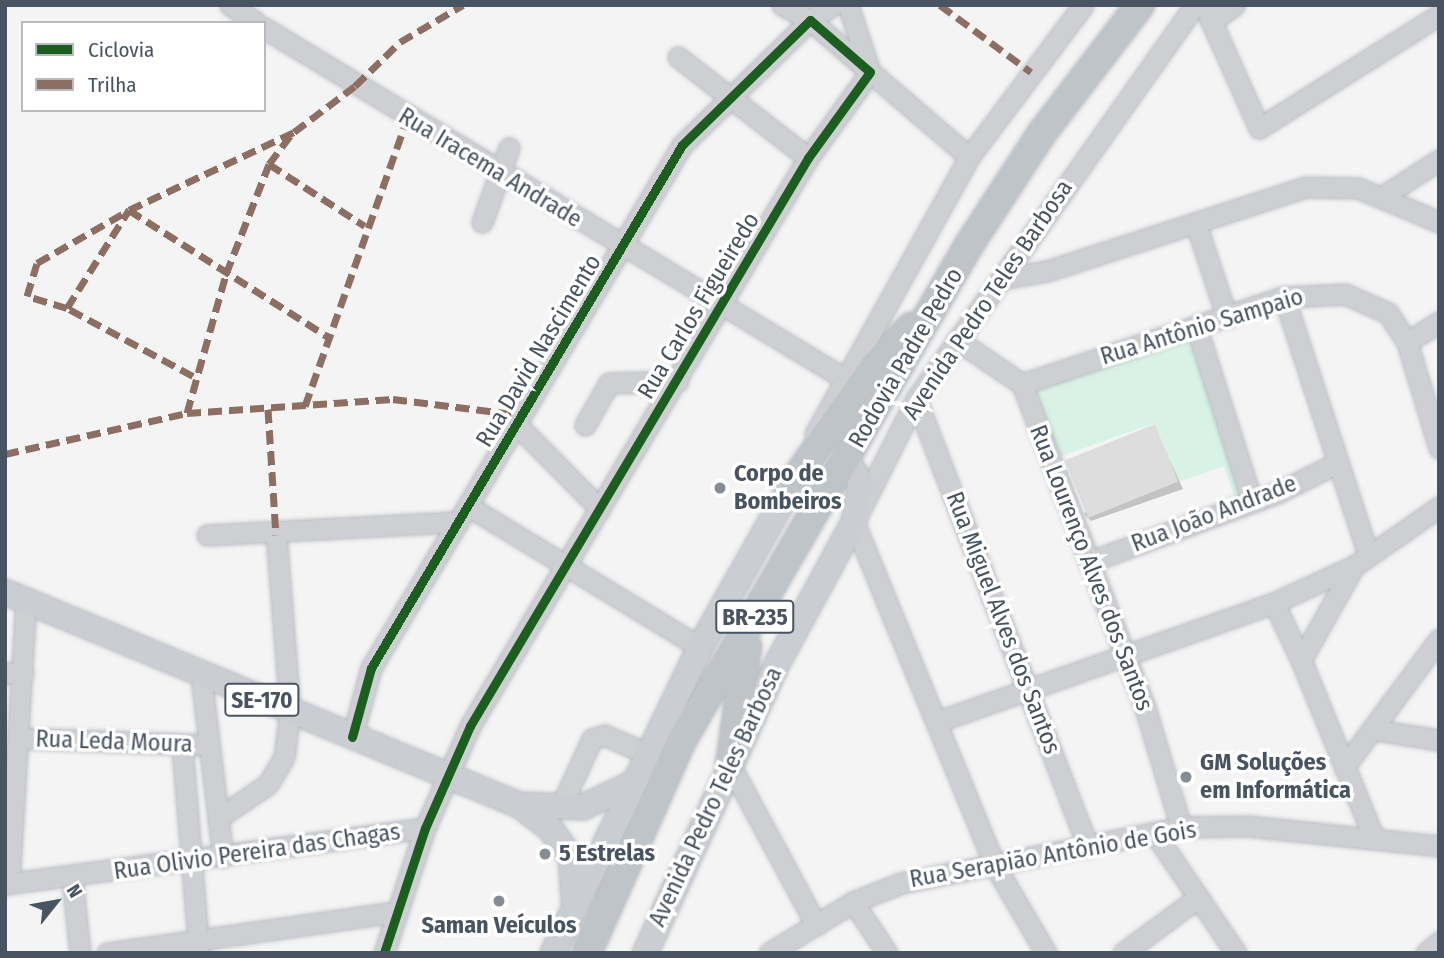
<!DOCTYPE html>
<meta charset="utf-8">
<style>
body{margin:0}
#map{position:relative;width:1444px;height:958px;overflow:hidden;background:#f4f4f4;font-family:"Fira Sans Condensed",sans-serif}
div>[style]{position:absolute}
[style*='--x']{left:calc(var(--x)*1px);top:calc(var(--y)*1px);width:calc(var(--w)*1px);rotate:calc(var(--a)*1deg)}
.green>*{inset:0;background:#d8f3e5}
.shadow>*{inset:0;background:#0003}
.building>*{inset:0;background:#ddddde;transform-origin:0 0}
.roads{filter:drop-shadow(0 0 2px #b9bcc3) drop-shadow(0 0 2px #b9bcc3)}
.minor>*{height:19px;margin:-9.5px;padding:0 9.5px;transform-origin:9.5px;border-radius:9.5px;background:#cecfd2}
.major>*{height:24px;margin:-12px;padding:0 12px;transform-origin:12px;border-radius:12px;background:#cacdd1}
.highway>*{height:28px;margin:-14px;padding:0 14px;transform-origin:14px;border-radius:14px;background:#bfc4c9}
.quiet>*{height:7px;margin-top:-3.5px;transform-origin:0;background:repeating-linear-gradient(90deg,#8d6e63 0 14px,transparent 0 21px)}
.cycleway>*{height:9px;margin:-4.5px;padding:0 4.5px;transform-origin:4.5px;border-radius:4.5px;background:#1b5e20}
.dots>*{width:19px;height:19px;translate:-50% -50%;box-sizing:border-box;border:4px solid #fff;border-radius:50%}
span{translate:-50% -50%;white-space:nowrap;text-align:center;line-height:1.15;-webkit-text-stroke:7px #fff;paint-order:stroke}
.shield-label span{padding:2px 5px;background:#fff;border:2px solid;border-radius:5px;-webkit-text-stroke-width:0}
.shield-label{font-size:23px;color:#495462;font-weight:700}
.street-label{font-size:24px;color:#495462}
.poi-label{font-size:24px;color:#495462;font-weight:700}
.left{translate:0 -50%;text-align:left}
.frame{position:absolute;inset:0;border:7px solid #495462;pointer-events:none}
.legend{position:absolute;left:21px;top:21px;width:245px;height:91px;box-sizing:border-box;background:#fff;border:2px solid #b6bbc0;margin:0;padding:9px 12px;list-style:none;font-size:21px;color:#495462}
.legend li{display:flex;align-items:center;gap:14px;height:35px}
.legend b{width:35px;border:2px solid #b6bbc0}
.north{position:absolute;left:21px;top:867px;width:70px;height:70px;-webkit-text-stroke:5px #fff;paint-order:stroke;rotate:59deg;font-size:19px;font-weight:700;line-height:28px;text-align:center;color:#495462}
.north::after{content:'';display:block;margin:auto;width:24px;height:32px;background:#495462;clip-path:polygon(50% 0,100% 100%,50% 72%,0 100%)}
</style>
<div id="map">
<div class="green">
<i style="clip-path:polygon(1193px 327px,1242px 497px,1235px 499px,1224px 466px,1178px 482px,1155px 423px,1056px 458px,1028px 388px)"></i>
</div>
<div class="shadow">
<i style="clip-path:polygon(1154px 426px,1183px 489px,1091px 521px,1084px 514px)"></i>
</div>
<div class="building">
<i style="left:1155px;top:424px;width:62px;height:97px;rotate:68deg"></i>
<i style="clip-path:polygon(1190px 770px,1194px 782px,1183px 785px,1178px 771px)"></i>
</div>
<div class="roads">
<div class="minor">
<i style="--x:230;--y:5;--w:32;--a:34"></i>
<i style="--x:782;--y:5;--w:32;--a:28"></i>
<i style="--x:810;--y:20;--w:27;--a:-33"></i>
<i style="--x:848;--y:5;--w:71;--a:71.8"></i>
<i style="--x:870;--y:72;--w:130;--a:40.6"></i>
<i style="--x:1204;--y:5;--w:135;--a:65.9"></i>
<i style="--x:1259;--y:128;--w:213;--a:-32.1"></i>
<i style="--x:1211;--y:22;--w:29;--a:-36"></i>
<i style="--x:264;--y:28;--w:675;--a:31.12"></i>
<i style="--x:678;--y:57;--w:165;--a:37.8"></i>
<i style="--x:1383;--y:196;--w:67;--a:-32.7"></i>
<i style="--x:482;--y:222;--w:79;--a:-70"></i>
<i style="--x:1196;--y:224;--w:98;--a:71.6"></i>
<i style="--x:1002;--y:279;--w:46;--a:-10.1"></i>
<i style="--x:1047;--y:271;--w:271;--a:-18"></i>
<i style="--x:1305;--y:187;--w:53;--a:1.1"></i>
<i style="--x:1358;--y:188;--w:88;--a:22.8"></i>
<i style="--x:1284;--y:297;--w:270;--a:71.9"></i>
<i style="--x:1196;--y:326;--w:185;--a:72.3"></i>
<i style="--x:957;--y:340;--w:78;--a:34.1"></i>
<i style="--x:1022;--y:384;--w:350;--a:69.2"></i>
<i style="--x:1146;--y:711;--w:121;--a:73.2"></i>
<i style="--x:1407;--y:342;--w:38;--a:-32"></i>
<i style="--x:1022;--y:384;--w:276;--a:-18.4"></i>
<i style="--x:1284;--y:297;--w:61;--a:-2.8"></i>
<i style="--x:1345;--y:294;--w:47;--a:23.8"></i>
<i style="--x:1388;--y:313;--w:35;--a:57"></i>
<i style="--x:1407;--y:342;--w:111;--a:73.2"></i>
<i style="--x:916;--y:399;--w:480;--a:69"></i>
<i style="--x:517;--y:425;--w:118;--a:45.3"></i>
<i style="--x:585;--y:425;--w:48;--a:-60.3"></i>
<i style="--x:609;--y:383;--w:69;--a:-1.7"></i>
<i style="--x:815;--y:434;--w:317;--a:-60.9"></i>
<i style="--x:969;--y:157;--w:190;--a:-53.1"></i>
<i style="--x:468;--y:506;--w:271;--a:31.3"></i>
<i style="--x:207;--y:535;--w:252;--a:-3"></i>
<i style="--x:1089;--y:562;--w:202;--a:-20.2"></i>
<i style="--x:1279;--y:492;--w:65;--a:-26.6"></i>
<i style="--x:1274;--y:603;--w:63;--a:64.7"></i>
<i style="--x:5;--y:673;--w:18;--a:0"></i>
<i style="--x:201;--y:676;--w:182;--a:83.1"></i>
<i style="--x:939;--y:721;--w:355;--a:-19.4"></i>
<i style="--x:1274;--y:603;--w:88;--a:-24.8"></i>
<i style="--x:1376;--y:730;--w:64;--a:9"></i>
<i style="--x:352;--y:737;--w:72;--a:-74.6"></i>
<i style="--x:371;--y:668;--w:608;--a:-59.26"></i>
<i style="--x:682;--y:145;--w:179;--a:-44.3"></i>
<i style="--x:810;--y:20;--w:79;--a:40.9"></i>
<i style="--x:870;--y:72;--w:106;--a:125.8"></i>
<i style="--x:808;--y:158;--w:661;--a:120.76"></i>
<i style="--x:470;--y:726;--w:111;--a:113.8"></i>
<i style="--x:425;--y:828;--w:132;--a:108.2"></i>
<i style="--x:19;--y:738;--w:189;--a:2.1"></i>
<i style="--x:182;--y:746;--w:207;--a:85.3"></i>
<i style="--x:730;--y:765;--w:182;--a:61.7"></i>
<i style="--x:1344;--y:767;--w:159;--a:-53.4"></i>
<i style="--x:561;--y:806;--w:74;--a:-65.2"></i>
<i style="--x:592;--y:739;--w:13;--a:-18"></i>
<i style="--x:604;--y:735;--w:48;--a:23.4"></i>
<i style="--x:218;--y:818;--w:60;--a:-34.2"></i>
<i style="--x:268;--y:784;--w:31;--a:-59"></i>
<i style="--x:284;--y:757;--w:46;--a:-82.6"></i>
<i style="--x:290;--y:711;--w:177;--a:-94.5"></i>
<i style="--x:1155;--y:834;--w:144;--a:55.8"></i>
<i style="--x:1374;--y:838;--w:192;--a:-112.3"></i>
<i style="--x:1301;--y:660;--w:108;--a:-60.6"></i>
<i style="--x:1354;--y:566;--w:103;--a:-34.8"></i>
<i style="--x:72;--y:878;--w:75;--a:83.9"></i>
<i style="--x:5;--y:884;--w:424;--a:-7.6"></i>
<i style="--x:9;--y:884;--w:284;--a:-86.6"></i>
<i style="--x:853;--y:902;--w:61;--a:56.3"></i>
<i style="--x:107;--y:953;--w:292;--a:-8.1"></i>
<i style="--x:769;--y:953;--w:98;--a:-31.3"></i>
<i style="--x:853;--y:902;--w:52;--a:-21.6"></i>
<i style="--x:901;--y:883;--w:286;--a:-11.3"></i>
<i style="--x:1181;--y:827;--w:66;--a:-0.9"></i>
<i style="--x:1247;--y:826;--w:193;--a:5.9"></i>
<i style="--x:1046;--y:953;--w:101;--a:-120.4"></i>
<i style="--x:995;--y:866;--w:372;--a:-112.3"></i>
<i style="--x:854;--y:522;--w:138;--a:-63.2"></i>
<i style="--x:916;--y:399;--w:483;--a:-54.7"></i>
<i style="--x:1123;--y:953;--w:94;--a:-36.4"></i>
<i style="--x:1426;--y:953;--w:17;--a:-40"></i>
</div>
<div class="major">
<i style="--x:5;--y:592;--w:556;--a:22.51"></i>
<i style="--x:519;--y:805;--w:64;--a:1.8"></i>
<i style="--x:583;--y:807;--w:56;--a:-25.2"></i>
<i style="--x:519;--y:805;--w:39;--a:37"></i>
<i style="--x:550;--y:828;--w:37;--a:55"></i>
<i style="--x:571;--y:858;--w:42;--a:85.9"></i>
<i style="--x:553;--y:953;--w:339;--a:-64.3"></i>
<i style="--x:700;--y:647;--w:191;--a:-60.5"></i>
<i style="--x:794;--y:481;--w:29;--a:-46"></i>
<i style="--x:814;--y:460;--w:33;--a:0"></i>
<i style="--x:847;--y:460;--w:27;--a:59"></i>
<i style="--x:861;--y:483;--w:40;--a:100"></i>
<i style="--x:854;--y:522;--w:162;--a:118.5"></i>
<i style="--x:777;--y:664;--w:318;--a:114.5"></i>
</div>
<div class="highway">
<i style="--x:794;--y:481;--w:141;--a:-54.8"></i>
<i style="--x:875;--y:366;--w:53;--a:-47.3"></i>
<i style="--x:730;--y:765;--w:119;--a:-81.8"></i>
<i style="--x:587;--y:953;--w:231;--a:-66"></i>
<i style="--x:681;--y:742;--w:574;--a:-59.91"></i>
<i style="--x:969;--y:245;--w:134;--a:-56.9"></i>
<i style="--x:1042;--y:133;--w:161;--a:-52.6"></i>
</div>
</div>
<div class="quiet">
<i style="--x:940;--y:5;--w:113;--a:36.4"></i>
<i style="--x:269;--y:164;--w:114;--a:32.9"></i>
<i style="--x:67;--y:308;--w:116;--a:-57.7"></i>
<i style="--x:129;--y:210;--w:235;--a:32.5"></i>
<i style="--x:193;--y:376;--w:143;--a:-151.6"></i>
<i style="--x:67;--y:308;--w:42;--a:-163.3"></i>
<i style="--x:27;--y:296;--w:34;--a:-73"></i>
<i style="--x:37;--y:263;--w:106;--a:-29.9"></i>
<i style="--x:129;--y:210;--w:183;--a:-25.3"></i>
<i style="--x:294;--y:132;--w:76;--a:-37"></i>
<i style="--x:355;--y:86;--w:63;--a:-44.4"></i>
<i style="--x:400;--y:42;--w:73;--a:-30.4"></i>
<i style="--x:305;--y:406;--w:305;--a:-70.4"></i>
<i style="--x:268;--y:409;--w:126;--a:86.4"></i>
<i style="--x:187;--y:413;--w:144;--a:-74.3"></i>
<i style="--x:226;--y:274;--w:118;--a:-68.6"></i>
<i style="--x:269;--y:164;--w:36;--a:-53"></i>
<i style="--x:5;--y:454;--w:187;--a:-12.7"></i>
<i style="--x:187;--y:413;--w:206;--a:-3.9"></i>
<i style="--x:393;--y:399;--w:129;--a:7.1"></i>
</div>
<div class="cycleway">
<i style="--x:352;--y:737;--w:72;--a:-74.6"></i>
<i style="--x:371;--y:668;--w:608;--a:-59.26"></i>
<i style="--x:682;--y:145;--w:179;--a:-44.3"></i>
<i style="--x:810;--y:20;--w:79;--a:40.9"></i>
<i style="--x:870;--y:72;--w:106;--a:125.8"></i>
<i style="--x:808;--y:158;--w:661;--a:120.76"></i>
<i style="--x:470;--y:726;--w:111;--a:113.8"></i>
<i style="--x:425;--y:828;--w:132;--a:108.2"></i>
</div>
<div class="dots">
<i style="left:720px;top:488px;background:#858c95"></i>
<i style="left:1186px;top:777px;background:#858c95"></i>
<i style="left:545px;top:854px;background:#858c95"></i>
<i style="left:499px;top:901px;background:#858c95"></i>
</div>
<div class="shield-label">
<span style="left:755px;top:617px">BR-235</span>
<span style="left:262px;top:700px">SE-170</span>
</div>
<div class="street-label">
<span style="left:490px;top:168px;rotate:31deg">Rua Iracema Andrade</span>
<span style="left:988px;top:300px;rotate:-56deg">Avenida Pedro Teles Barbosa</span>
<span style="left:699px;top:306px;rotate:-59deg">Rua Carlos Figueiredo</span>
<span style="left:1202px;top:327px;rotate:-17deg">Rua Antônio Sampaio</span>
<span style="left:539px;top:351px;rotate:-59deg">Rua David Nascimento</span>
<span style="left:906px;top:358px;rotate:-60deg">Rodovia Padre Pedro</span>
<span style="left:1214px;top:514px;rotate:-21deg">Rua João Andrade</span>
<span style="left:1091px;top:568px;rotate:69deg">Rua Lourenço Alves dos Santos</span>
<span style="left:1003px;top:623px;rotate:69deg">Rua Miguel Alves dos Santos</span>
<span style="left:114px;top:742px;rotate:2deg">Rua Leda Moura</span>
<span style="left:716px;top:797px;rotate:-65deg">Avenida Pedro Teles Barbosa</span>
<span style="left:257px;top:852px;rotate:-8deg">Rua Olivio Pereira das Chagas</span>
<span style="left:1053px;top:855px;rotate:-10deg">Rua Serapião Antônio de Gois</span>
</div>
<div class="poi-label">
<span class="left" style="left:734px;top:488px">Corpo de<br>Bombeiros</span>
<span class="left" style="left:1200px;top:777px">GM Soluções<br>em Informática</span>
<span class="left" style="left:559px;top:854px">5 Estrelas</span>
<span style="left:499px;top:926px">Saman Veículos</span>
</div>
<div class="frame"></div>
<ul class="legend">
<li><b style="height:9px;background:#1b5e20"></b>Ciclovia</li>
<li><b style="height:9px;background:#8d6e63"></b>Trilha</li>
</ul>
<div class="north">N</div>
</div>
